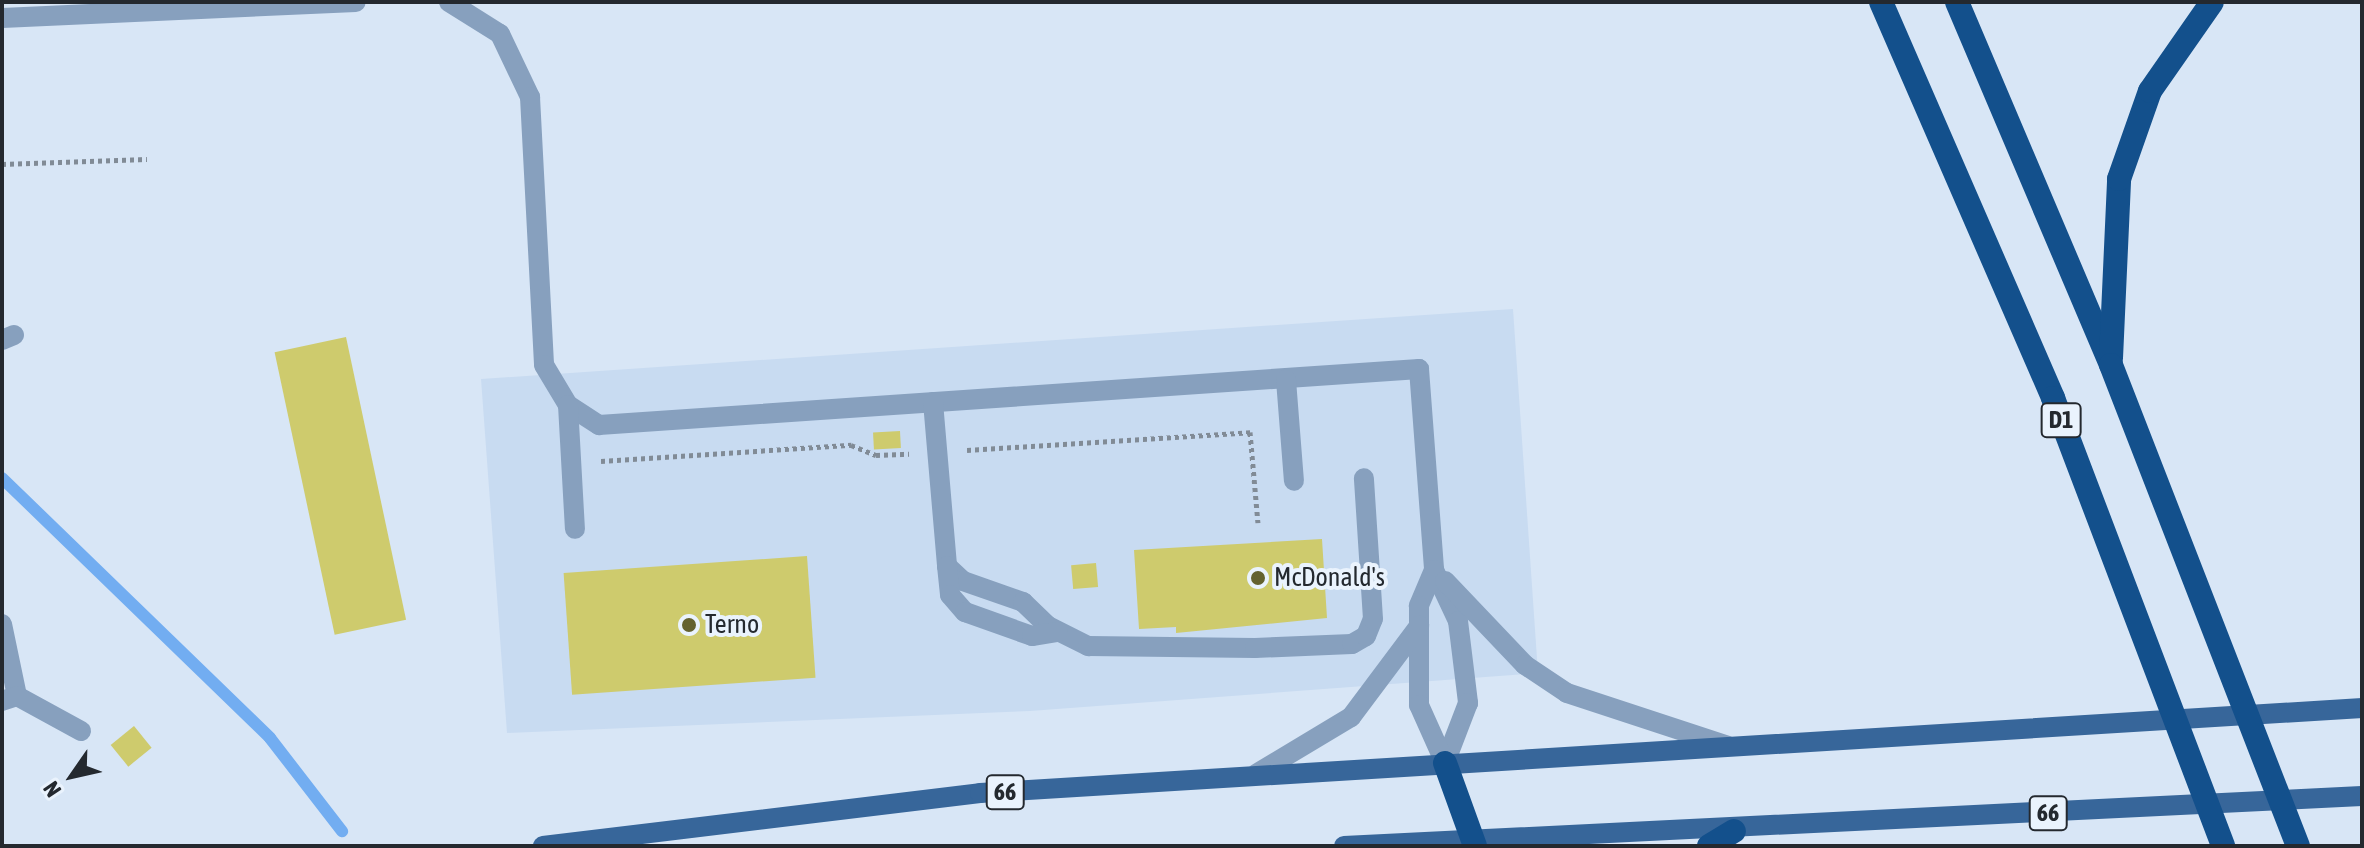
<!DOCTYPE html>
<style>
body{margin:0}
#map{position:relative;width:2364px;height:848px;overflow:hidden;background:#d8e6f6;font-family:"Asap Condensed",sans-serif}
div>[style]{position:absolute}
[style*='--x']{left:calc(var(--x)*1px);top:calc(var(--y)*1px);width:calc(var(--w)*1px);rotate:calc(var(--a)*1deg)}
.built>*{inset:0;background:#c8dbf1}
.stream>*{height:12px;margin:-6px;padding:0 6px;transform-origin:6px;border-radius:6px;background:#72adf1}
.building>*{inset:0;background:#cecb6d;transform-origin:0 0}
.path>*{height:5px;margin-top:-2.5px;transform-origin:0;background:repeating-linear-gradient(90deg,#818b96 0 4px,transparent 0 8px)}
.minor>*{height:20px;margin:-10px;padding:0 10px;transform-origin:10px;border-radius:10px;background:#87a0be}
.major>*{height:20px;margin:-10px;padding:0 10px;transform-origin:10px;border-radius:10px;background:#37669a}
.highway>*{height:24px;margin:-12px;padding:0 12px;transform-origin:12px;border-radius:12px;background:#13508c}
.highway-bridge>*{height:24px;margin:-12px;padding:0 12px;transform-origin:12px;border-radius:12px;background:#13508c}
.dots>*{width:22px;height:22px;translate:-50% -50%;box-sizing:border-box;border:4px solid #eaf3fd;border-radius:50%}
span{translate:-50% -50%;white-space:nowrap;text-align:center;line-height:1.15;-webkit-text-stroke:8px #eaf3fd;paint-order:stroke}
.shield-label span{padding:2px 6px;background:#eaf3fd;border:2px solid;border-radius:6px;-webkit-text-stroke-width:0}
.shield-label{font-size:24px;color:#24292f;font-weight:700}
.poi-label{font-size:26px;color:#24292f}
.left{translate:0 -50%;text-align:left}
.frame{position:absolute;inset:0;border:4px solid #24292f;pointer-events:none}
.north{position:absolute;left:32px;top:736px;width:80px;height:80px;-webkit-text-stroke:6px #eaf3fd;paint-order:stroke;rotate:236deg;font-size:22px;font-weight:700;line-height:32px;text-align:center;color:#24292f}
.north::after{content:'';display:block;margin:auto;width:28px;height:36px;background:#24292f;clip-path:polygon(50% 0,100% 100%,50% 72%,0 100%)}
</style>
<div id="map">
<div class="built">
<i style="clip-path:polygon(1513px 309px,1538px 673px,1030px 711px,507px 733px,481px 379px)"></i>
</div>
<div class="stream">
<i style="--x:2;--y:478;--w:373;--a:44.1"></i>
<i style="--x:270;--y:738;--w:118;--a:52.3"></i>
</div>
<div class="building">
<i style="left:346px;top:337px;width:289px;height:73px;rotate:78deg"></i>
<i style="left:900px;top:431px;width:17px;height:27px;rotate:87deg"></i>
<i style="clip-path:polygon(1322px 539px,1327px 618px,1176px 633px,1176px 627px,1139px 629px,1134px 550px)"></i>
<i style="left:807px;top:556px;width:122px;height:244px;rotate:86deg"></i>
<i style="left:1096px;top:563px;width:24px;height:25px;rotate:85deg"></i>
<i style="left:134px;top:726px;width:28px;height:30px;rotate:51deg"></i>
</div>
<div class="path">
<i style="--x:2;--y:164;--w:145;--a:-2"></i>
<i style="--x:967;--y:450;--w:284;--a:-3.6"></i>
<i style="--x:1250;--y:432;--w:91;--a:85"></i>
<i style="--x:601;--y:461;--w:251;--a:-3.7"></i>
<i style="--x:851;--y:445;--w:27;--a:22"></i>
<i style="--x:876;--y:455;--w:33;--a:-2"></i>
</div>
<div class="minor">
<i style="--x:449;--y:2;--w:60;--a:32.1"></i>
<i style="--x:500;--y:34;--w:70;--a:64.5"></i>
<i style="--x:530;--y:97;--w:268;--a:87"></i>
<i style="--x:544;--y:365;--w:47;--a:59"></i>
<i style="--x:568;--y:405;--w:37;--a:33"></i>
<i style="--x:599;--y:425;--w:822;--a:-3.91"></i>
<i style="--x:1419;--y:369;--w:202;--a:85.7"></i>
<i style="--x:1434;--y:570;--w:56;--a:64.8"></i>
<i style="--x:1458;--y:621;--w:83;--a:83"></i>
<i style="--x:1468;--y:703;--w:64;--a:111"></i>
<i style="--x:2;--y:18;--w:354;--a:-2.6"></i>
<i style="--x:2;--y:340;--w:13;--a:-23"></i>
<i style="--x:1286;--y:380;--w:101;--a:85.5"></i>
<i style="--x:933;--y:402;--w:165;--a:85.1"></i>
<i style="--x:947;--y:566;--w:22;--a:43"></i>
<i style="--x:963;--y:581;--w:64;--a:19.3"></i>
<i style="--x:1023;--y:602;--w:35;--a:44"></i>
<i style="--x:1048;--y:626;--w:45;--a:26.6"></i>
<i style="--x:1088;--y:646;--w:167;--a:0.7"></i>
<i style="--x:1255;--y:648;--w:97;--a:-2.4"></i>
<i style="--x:1352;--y:644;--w:16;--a:-30"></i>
<i style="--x:1366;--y:636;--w:18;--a:-68"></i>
<i style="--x:1373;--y:619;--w:141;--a:-93.7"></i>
<i style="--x:568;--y:405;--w:124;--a:86.8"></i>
<i style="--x:947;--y:566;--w:29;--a:84"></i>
<i style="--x:950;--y:595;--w:23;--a:49"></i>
<i style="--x:965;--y:612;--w:71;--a:19.7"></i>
<i style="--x:1032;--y:636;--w:26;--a:-9"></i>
<i style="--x:1434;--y:570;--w:39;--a:113"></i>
<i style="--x:1419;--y:606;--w:99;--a:90"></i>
<i style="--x:1419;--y:705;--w:64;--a:65.9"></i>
<i style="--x:1445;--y:581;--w:116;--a:46.4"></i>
<i style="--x:1525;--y:665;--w:50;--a:33.7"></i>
<i style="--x:1567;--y:693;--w:169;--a:18.2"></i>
<i style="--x:2;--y:624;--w:74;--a:78.2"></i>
<i style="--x:17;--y:696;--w:16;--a:162"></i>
<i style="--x:17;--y:696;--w:73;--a:28.7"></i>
<i style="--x:1256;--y:774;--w:111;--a:-31"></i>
<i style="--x:1351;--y:717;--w:114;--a:-53.2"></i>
</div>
<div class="major">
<i style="--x:543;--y:846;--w:440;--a:-6.9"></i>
<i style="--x:980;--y:793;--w:1385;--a:-3.52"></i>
<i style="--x:1344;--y:846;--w:1019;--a:-2.81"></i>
</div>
<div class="highway">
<i style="--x:1957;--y:2;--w:394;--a:67"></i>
<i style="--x:2111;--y:358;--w:179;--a:-87.4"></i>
<i style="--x:2119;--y:179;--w:93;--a:-70.6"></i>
<i style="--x:2150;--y:91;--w:108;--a:-55.1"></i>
<i style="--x:1445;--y:763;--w:88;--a:70.1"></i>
<i style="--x:1709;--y:846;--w:29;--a:-31"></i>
</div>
<div class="highway-bridge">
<i style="--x:1881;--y:2;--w:432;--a:66.5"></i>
<i style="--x:2053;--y:398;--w:479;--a:69.2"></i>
<i style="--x:2111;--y:365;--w:516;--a:68.76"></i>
</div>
<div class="dots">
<i style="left:1258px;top:578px;background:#64622f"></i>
<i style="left:689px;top:625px;background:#64622f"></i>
</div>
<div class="shield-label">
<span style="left:2061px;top:420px">D1</span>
<span style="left:1005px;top:792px">66</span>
<span style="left:2048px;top:813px">66</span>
</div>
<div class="poi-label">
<span class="left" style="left:1274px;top:578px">McDonald's</span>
<span class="left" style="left:705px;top:625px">Terno</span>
</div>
<div class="frame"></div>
<div class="north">N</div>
</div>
